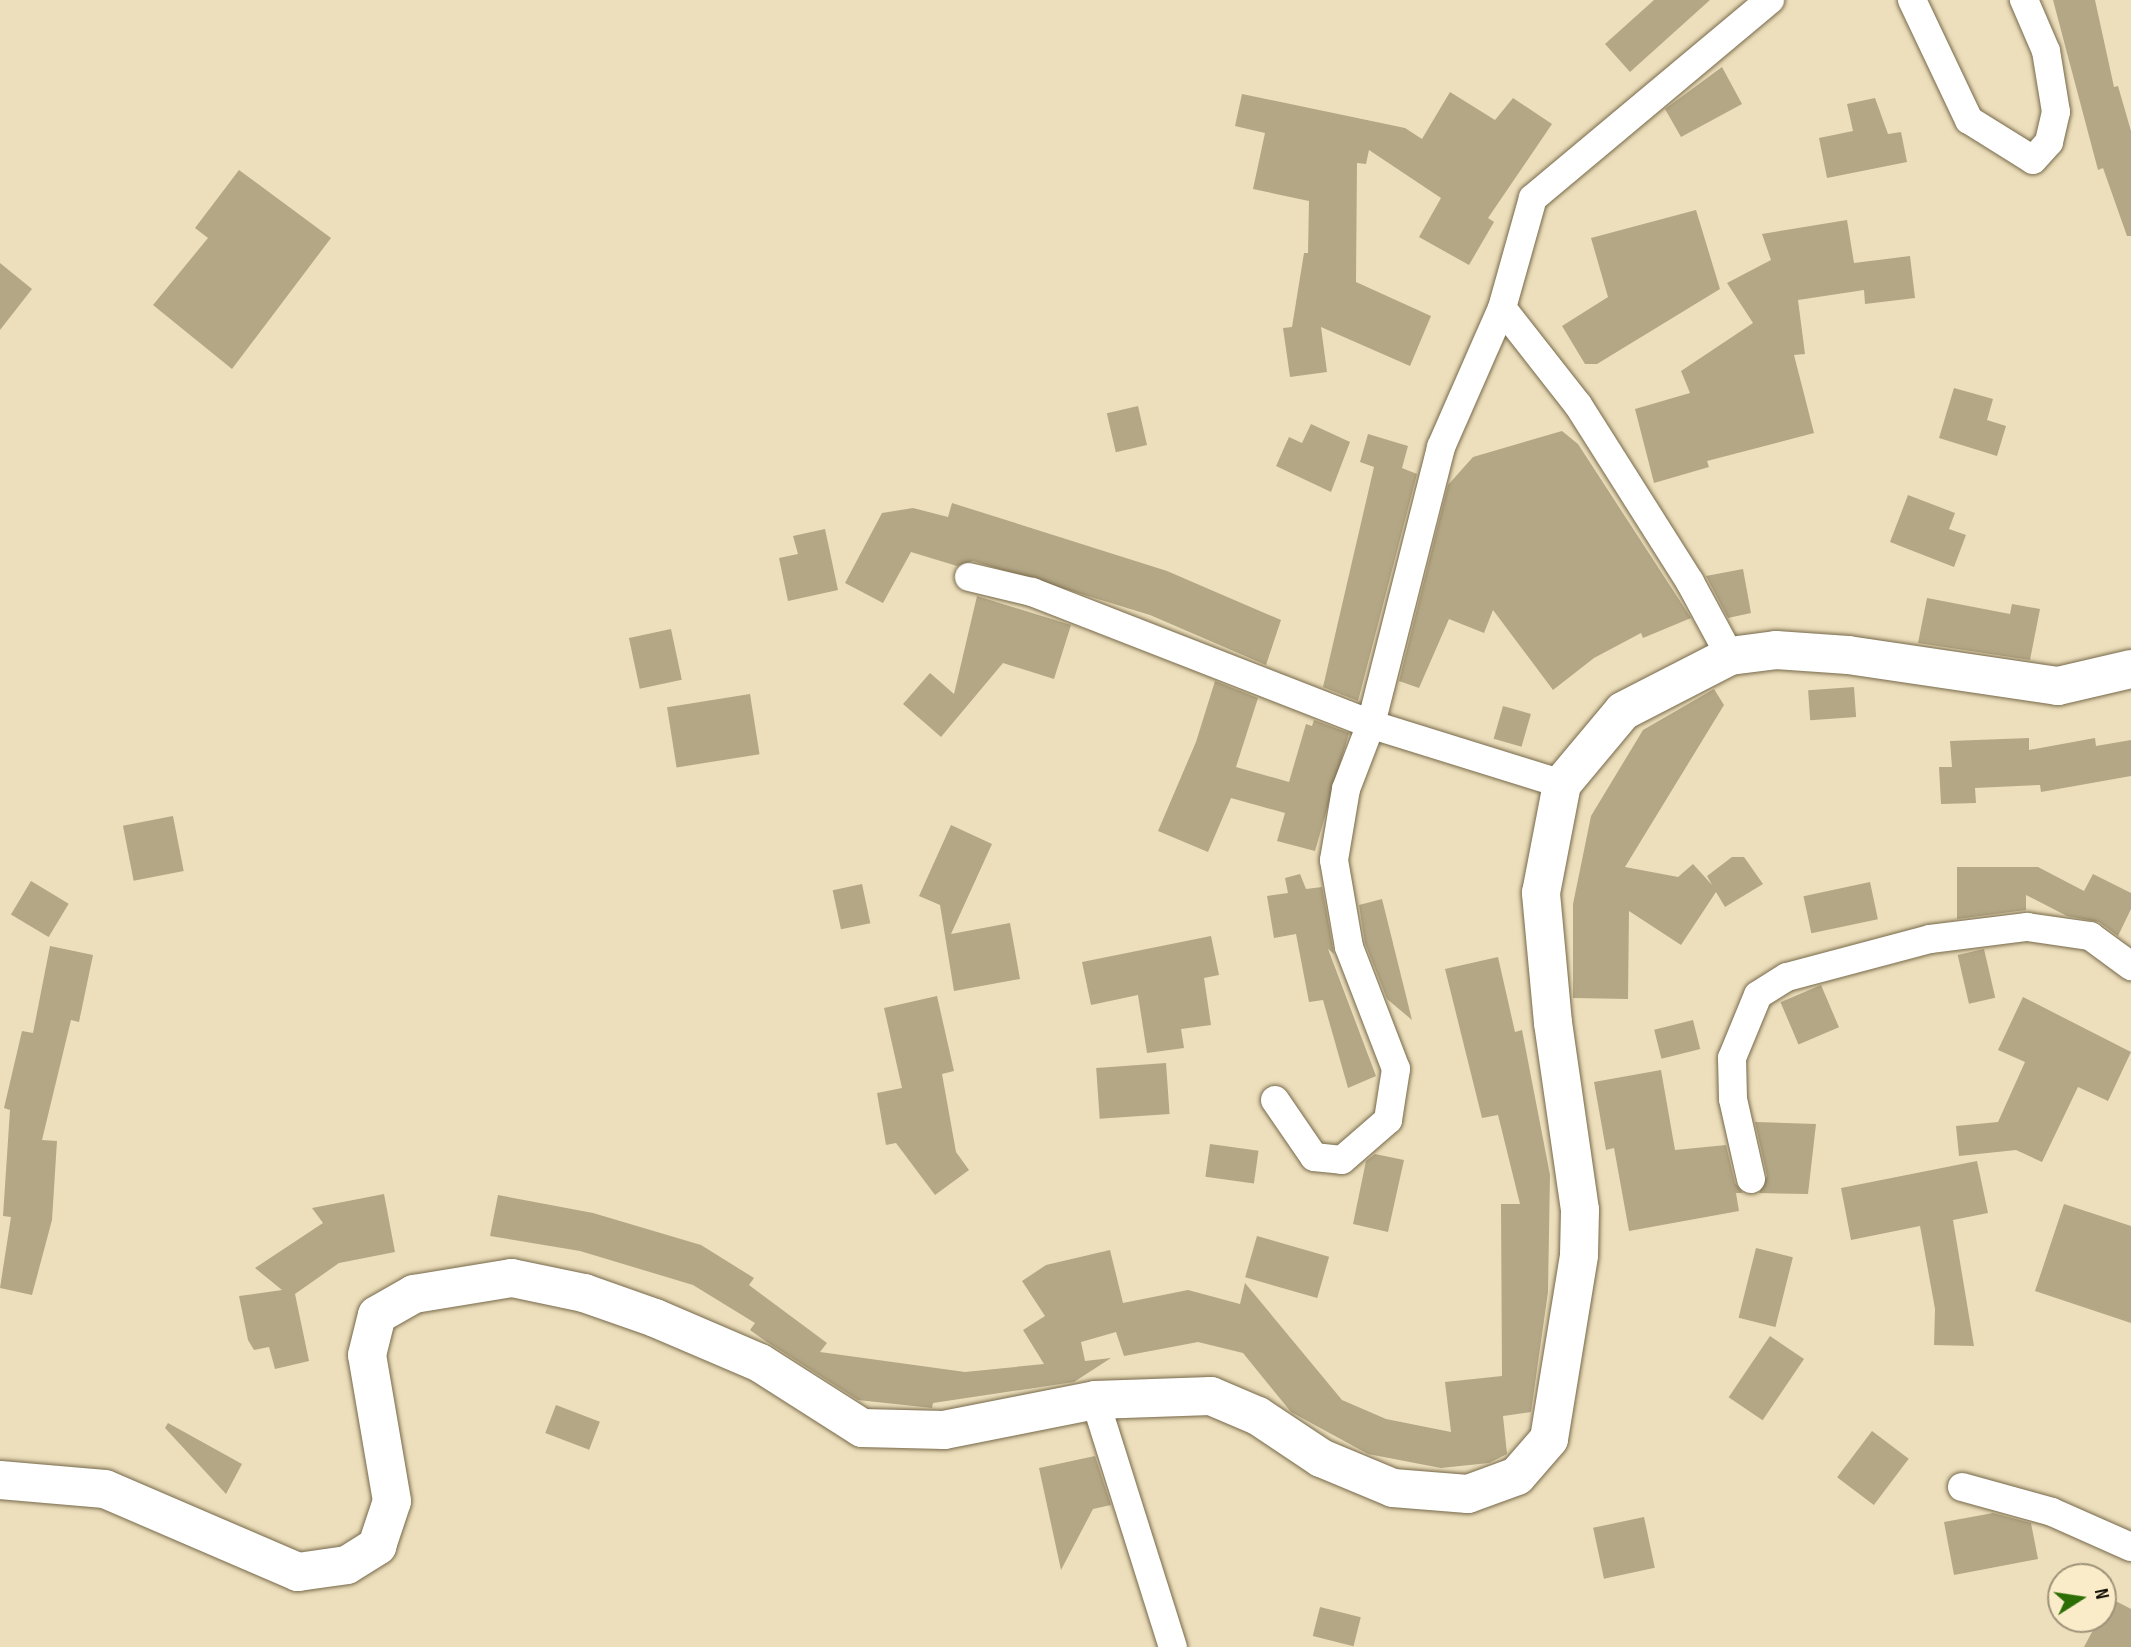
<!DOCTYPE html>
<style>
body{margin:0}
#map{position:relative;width:2131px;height:1647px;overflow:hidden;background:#eddfbc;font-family:"Sofia Sans Condensed",sans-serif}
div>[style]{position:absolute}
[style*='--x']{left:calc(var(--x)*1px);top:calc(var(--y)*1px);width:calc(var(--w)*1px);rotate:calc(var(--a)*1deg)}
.building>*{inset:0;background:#b4a785;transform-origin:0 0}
.roads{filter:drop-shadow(0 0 2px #76694a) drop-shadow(0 0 2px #76694a)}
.minor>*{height:28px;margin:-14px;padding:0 14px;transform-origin:14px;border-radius:14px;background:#fff}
.trunk>*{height:38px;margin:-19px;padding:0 19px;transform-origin:19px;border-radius:19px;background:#fff}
span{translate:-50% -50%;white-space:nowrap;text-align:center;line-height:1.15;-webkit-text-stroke:7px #fbecc9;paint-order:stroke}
.north{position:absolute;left:2047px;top:1563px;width:70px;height:70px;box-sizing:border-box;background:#fbecc9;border:2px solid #9e937a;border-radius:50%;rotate:78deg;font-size:19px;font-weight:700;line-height:28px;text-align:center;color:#120d03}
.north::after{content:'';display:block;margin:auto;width:24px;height:32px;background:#2c6e05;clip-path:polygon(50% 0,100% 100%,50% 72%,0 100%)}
</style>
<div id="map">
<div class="building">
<i style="clip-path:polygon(1654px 0,1710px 0,1630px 72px,1605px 44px)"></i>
<i style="clip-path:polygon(2053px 0,2095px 0,2114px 87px,2118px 86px,2131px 131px,2131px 236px,2127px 236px,2103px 168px,2098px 170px)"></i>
<i style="clip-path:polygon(1722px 67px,1742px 104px,1681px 137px,1665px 109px)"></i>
<i style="clip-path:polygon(1450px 92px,1495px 120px,1513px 98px,1552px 124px,1488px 218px,1494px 222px,1469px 265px,1419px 237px,1441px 198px,1369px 150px,1366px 164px,1357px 163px,1356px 282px,1431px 316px,1410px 366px,1321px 327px,1327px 372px,1290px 377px,1283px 328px,1292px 327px,1304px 253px,1308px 253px,1309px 201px,1253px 189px,1265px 133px,1235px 126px,1242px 94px,1405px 128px,1422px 139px)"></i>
<i style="clip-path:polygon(1875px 98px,1888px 134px,1901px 132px,1907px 162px,1827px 178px,1819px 138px,1853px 131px,1847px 104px)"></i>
<i style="clip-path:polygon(239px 170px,331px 238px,232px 369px,153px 305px,208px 238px,195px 228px)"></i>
<i style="clip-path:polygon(1696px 210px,1720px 289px,1597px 364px,1585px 364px,1562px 326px,1608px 297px,1591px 238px)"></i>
<i style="clip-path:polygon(1847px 220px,1854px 263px,1910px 256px,1915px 298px,1865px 304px,1864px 290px,1798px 300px,1805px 354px,1794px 355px,1814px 433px,1707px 461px,1709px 467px,1654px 483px,1635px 409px,1690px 393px,1681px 371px,1753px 323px,1727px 283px,1771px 260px,1762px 234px)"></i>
<i style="clip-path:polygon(0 263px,32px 289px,0 330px)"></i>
<i style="clip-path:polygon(1954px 388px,1993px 399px,1987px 420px,2006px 426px,1997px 456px,1939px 438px)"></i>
<i style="left:1138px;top:406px;width:40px;height:32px;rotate:77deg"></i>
<i style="clip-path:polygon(1311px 424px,1350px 442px,1331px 492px,1276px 466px,1289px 437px,1302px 443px)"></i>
<i style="clip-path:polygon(1562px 431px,1578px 444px,1691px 618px,1643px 638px,1641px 633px,1594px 658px,1553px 690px,1493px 610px,1484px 633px,1449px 619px,1419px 688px,1399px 681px,1448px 485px,1473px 457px)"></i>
<i style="clip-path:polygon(1368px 434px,1408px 446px,1402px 468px,1417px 474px,1358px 701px,1323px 687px,1374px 467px,1360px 462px)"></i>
<i style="clip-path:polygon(1908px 495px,1955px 513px,1949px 529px,1966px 535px,1954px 567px,1890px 542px)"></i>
<i style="clip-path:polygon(952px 503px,1167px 571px,1281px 620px,1266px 665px,1150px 615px,973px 561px,957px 566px,911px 552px,883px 603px,845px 583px,882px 513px,913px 508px,948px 517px)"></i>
<i style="clip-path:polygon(825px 529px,838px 590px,788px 601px,779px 558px,798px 554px,793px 536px)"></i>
<i style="clip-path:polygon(1743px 569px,1751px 613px,1728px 618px,1706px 576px)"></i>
<i style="clip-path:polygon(977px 596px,1071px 625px,1054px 679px,1003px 663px,941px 737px,903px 704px,930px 673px,954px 694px)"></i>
<i style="clip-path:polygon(1927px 598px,2010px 614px,2012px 604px,2040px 609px,2030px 660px,1918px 643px)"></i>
<i style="left:671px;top:629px;width:52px;height:43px;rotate:78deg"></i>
<i style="clip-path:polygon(1215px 681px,1258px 698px,1236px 767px,1289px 782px,1306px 724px,1312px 726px,1314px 720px,1349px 733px,1315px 851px,1277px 841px,1285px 813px,1231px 798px,1208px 852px,1158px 831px,1196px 742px)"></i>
<i style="left:1854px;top:687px;width:30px;height:46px;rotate:86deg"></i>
<i style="clip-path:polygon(1714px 689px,1724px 705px,1625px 867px,1678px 877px,1693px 864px,1712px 885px,1707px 876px,1732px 857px,1744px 857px,1763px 884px,1725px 907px,1716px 892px,1681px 945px,1629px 911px,1628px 999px,1573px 998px,1573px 904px,1591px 816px,1643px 730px)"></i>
<i style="left:750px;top:694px;width:61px;height:84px;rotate:81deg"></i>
<i style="left:1503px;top:706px;width:29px;height:34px;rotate:16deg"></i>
<i style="clip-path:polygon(2029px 738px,2029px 750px,2095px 738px,2096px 746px,2131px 740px,2131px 776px,2041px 792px,2040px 785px,1975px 788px,1976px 803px,1941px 804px,1939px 767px,1952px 767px,1950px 741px)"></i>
<i style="left:173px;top:816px;width:56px;height:51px;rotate:79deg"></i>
<i style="clip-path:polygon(951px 825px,992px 844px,951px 934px,1010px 923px,1020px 979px,954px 991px,940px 905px,919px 896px)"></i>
<i style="clip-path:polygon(1957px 867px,2038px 867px,2084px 891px,2093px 874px,2131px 893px,2131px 909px,2118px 936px,2099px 922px,2067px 916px,2026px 895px,2026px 910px,1957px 919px)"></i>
<i style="clip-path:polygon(1300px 874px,1306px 889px,1322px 887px,1334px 954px,1328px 949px,1376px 1076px,1348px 1088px,1323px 1000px,1309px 1002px,1296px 934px,1274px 938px,1267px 896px,1288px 893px,1285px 878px)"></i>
<i style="left:31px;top:881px;width:44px;height:39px;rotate:31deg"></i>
<i style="left:1870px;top:882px;width:38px;height:68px;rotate:78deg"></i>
<i style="left:862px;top:884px;width:40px;height:30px;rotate:78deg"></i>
<i style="clip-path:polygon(1382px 899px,1412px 1020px,1387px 999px,1365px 943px,1359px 905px)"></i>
<i style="clip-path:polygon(1211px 936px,1219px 975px,1204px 978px,1211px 1025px,1181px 1029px,1184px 1048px,1147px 1053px,1138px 995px,1091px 1005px,1082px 962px)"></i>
<i style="clip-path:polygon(50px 946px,93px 955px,79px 1022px,71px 1020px,42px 1140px,57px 1141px,52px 1220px,32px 1295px,0 1288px,11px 1217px,3px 1216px,10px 1110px,4px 1108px,22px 1031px,33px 1033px)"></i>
<i style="left:1984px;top:949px;width:50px;height:27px;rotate:77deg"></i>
<i style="clip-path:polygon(1498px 957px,1515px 1032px,1522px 1030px,1550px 1175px,1548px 1292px,1531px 1412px,1503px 1416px,1507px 1454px,1489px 1463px,1441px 1468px,1368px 1454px,1291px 1412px,1243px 1353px,1198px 1342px,1124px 1356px,1116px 1332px,1081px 1342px,1085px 1361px,1111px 1358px,1074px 1382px,933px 1403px,932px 1408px,858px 1400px,767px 1342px,750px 1330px,755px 1323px,693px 1285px,580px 1251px,490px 1236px,498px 1195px,593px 1213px,701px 1245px,754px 1278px,749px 1285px,827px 1343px,820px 1352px,965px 1372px,1044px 1364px,1023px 1330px,1045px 1316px,1022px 1281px,1046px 1265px,1110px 1250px,1123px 1303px,1188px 1290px,1240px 1304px,1245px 1283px,1342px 1400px,1386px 1419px,1451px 1432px,1445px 1382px,1502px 1376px,1501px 1204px,1520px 1204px,1498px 1115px,1482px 1118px,1445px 969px)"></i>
<i style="left:1821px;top:985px;width:46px;height:44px;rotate:67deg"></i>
<i style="clip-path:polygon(937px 996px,954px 1071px,942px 1074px,956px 1152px,969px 1170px,935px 1195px,896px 1143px,886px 1145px,877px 1093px,902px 1088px,884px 1008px)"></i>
<i style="clip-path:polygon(2023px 997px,2131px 1052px,2108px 1101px,2078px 1087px,2042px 1162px,2016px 1150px,1959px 1156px,1956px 1126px,1998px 1122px,2025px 1062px,1998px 1050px)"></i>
<i style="left:1693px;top:1020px;width:30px;height:40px;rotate:76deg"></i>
<i style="left:1166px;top:1063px;width:51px;height:70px;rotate:86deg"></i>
<i style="clip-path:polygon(1661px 1070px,1675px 1150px,1726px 1145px,1735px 1183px,1743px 1193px,1736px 1193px,1739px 1211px,1629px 1231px,1614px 1148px,1606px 1150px,1594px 1082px)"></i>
<i style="clip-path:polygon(1755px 1122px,1816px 1124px,1808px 1194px,1759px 1193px,1767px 1176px)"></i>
<i style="left:1210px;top:1144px;width:49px;height:33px;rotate:8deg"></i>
<i style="clip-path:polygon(1375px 1154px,1404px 1160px,1388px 1232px,1353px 1224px,1366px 1161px)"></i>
<i style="clip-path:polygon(1977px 1161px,1988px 1213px,1953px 1220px,1974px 1346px,1934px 1345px,1935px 1309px,1920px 1226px,1851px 1240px,1841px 1188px)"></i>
<i style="clip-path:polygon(384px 1194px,395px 1252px,339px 1263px,295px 1294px,309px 1361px,275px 1369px,269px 1347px,254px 1350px,248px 1340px,239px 1296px,282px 1290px,255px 1268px,323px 1223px,312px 1208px)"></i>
<i style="clip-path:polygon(2064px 1204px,2131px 1226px,2131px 1323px,2035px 1291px)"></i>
<i style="left:1257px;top:1236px;width:75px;height:43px;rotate:16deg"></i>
<i style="left:1756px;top:1248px;width:38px;height:72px;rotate:14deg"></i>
<i style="left:1770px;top:1336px;width:41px;height:74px;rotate:34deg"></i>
<i style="left:556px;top:1405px;width:47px;height:30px;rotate:21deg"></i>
<i style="clip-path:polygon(168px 1423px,242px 1464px,226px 1494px,165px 1428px)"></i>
<i style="left:1872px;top:1431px;width:46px;height:58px;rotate:37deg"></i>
<i style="clip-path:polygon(1095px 1456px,1111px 1505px,1093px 1509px,1061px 1570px,1039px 1468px)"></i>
<i style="clip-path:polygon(1993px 1513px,2031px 1523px,2038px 1559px,1954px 1575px,1944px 1522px)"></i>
<i style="left:1644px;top:1517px;width:52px;height:52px;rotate:78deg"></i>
<i style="clip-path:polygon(2110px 1598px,2131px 1609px,2131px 1647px,2084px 1647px)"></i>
<i style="left:1320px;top:1607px;width:42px;height:30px;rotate:14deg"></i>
</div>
<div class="roads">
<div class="minor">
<i style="--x:1912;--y:0;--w:133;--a:64.6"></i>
<i style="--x:1969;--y:120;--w:75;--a:32"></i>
<i style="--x:2033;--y:160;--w:24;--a:-48"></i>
<i style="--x:2049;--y:142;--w:31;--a:-77"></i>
<i style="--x:2056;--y:112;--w:62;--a:-99.3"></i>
<i style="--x:2046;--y:51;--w:56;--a:-113.3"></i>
<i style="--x:969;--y:577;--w:65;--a:13.4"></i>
<i style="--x:1032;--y:592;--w:369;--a:21.3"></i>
<i style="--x:1376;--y:726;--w:195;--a:17.3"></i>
<i style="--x:1730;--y:656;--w:84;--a:-118.4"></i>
<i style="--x:1690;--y:582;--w:209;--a:-122.3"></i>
<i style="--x:1578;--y:405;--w:123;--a:-128.1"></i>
<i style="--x:1502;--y:308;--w:114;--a:-74.3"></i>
<i style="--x:1533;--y:198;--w:309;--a:-39.9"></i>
<i style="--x:1275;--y:1100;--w:69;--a:55.6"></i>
<i style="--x:1314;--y:1157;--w:28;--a:6"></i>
<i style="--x:1342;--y:1160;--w:61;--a:-41"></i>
<i style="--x:1388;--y:1120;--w:52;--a:-81.1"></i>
<i style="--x:1396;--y:1069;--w:131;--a:-111.1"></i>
<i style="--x:1349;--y:947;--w:88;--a:-99.8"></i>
<i style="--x:1334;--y:860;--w:72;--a:-80.4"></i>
<i style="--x:1346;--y:789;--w:70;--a:-69"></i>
<i style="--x:1371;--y:724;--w:286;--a:-75.8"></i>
<i style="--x:1441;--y:447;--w:152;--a:-66.3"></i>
<i style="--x:1751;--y:1179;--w:82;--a:-102.7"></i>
<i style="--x:1733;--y:1099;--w:41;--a:-91.4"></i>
<i style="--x:1732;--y:1058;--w:68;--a:-67.6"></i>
<i style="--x:1758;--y:995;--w:34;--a:-32"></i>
<i style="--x:1787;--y:977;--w:148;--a:-14.9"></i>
<i style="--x:1930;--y:939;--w:98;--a:-7.1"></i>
<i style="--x:2027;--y:927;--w:64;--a:8.1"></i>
<i style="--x:2090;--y:936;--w:51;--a:36.2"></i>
<i style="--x:1095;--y:1400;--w:259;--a:72.5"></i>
<i style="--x:1962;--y:1487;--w:93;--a:15.5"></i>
<i style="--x:2052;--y:1512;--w:86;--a:23.9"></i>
</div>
<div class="trunk">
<i style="--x:0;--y:1480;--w:105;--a:4.9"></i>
<i style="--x:105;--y:1489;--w:210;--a:23.3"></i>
<i style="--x:298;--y:1572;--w:49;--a:-8.1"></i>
<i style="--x:347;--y:1565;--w:36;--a:-32"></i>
<i style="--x:377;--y:1546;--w:47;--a:-71.6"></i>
<i style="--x:392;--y:1501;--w:148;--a:-99.7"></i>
<i style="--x:367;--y:1355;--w:41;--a:-76"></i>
<i style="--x:377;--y:1315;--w:43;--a:-29.6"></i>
<i style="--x:414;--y:1294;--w:99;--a:-9.3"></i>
<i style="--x:512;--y:1278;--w:74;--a:11.8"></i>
<i style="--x:584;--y:1293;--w:75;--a:19.4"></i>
<i style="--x:655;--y:1318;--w:114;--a:23.2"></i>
<i style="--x:760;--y:1363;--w:121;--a:32.5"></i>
<i style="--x:862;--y:1428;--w:82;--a:1.4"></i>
<i style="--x:944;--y:1430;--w:154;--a:-11.2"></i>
<i style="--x:1095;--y:1400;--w:116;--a:-2"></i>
<i style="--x:1211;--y:1396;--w:51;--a:23.1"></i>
<i style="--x:1258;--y:1416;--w:76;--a:33.7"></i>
<i style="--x:1321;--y:1458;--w:78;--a:22.6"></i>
<i style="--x:1393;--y:1488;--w:75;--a:4.6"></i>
<i style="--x:1468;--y:1494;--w:52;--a:-20.2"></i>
<i style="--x:1517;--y:1476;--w:49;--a:-49.1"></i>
<i style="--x:1549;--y:1439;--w:186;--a:-80.7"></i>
<i style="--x:1579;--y:1255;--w:45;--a:-88.7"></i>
<i style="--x:1580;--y:1210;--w:189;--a:-98.2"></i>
<i style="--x:1553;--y:1023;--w:131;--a:-95.3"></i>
<i style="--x:1541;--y:893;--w:111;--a:-79.1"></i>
<i style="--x:1562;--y:784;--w:95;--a:-50.1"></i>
<i style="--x:1623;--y:711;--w:120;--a:-27.2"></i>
<i style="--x:1730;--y:656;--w:46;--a:-7.4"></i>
<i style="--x:1776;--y:650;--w:72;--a:4"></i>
<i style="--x:1848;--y:655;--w:212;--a:8.4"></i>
<i style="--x:2058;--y:686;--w:75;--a:-13.1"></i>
</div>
</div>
<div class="north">N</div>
</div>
